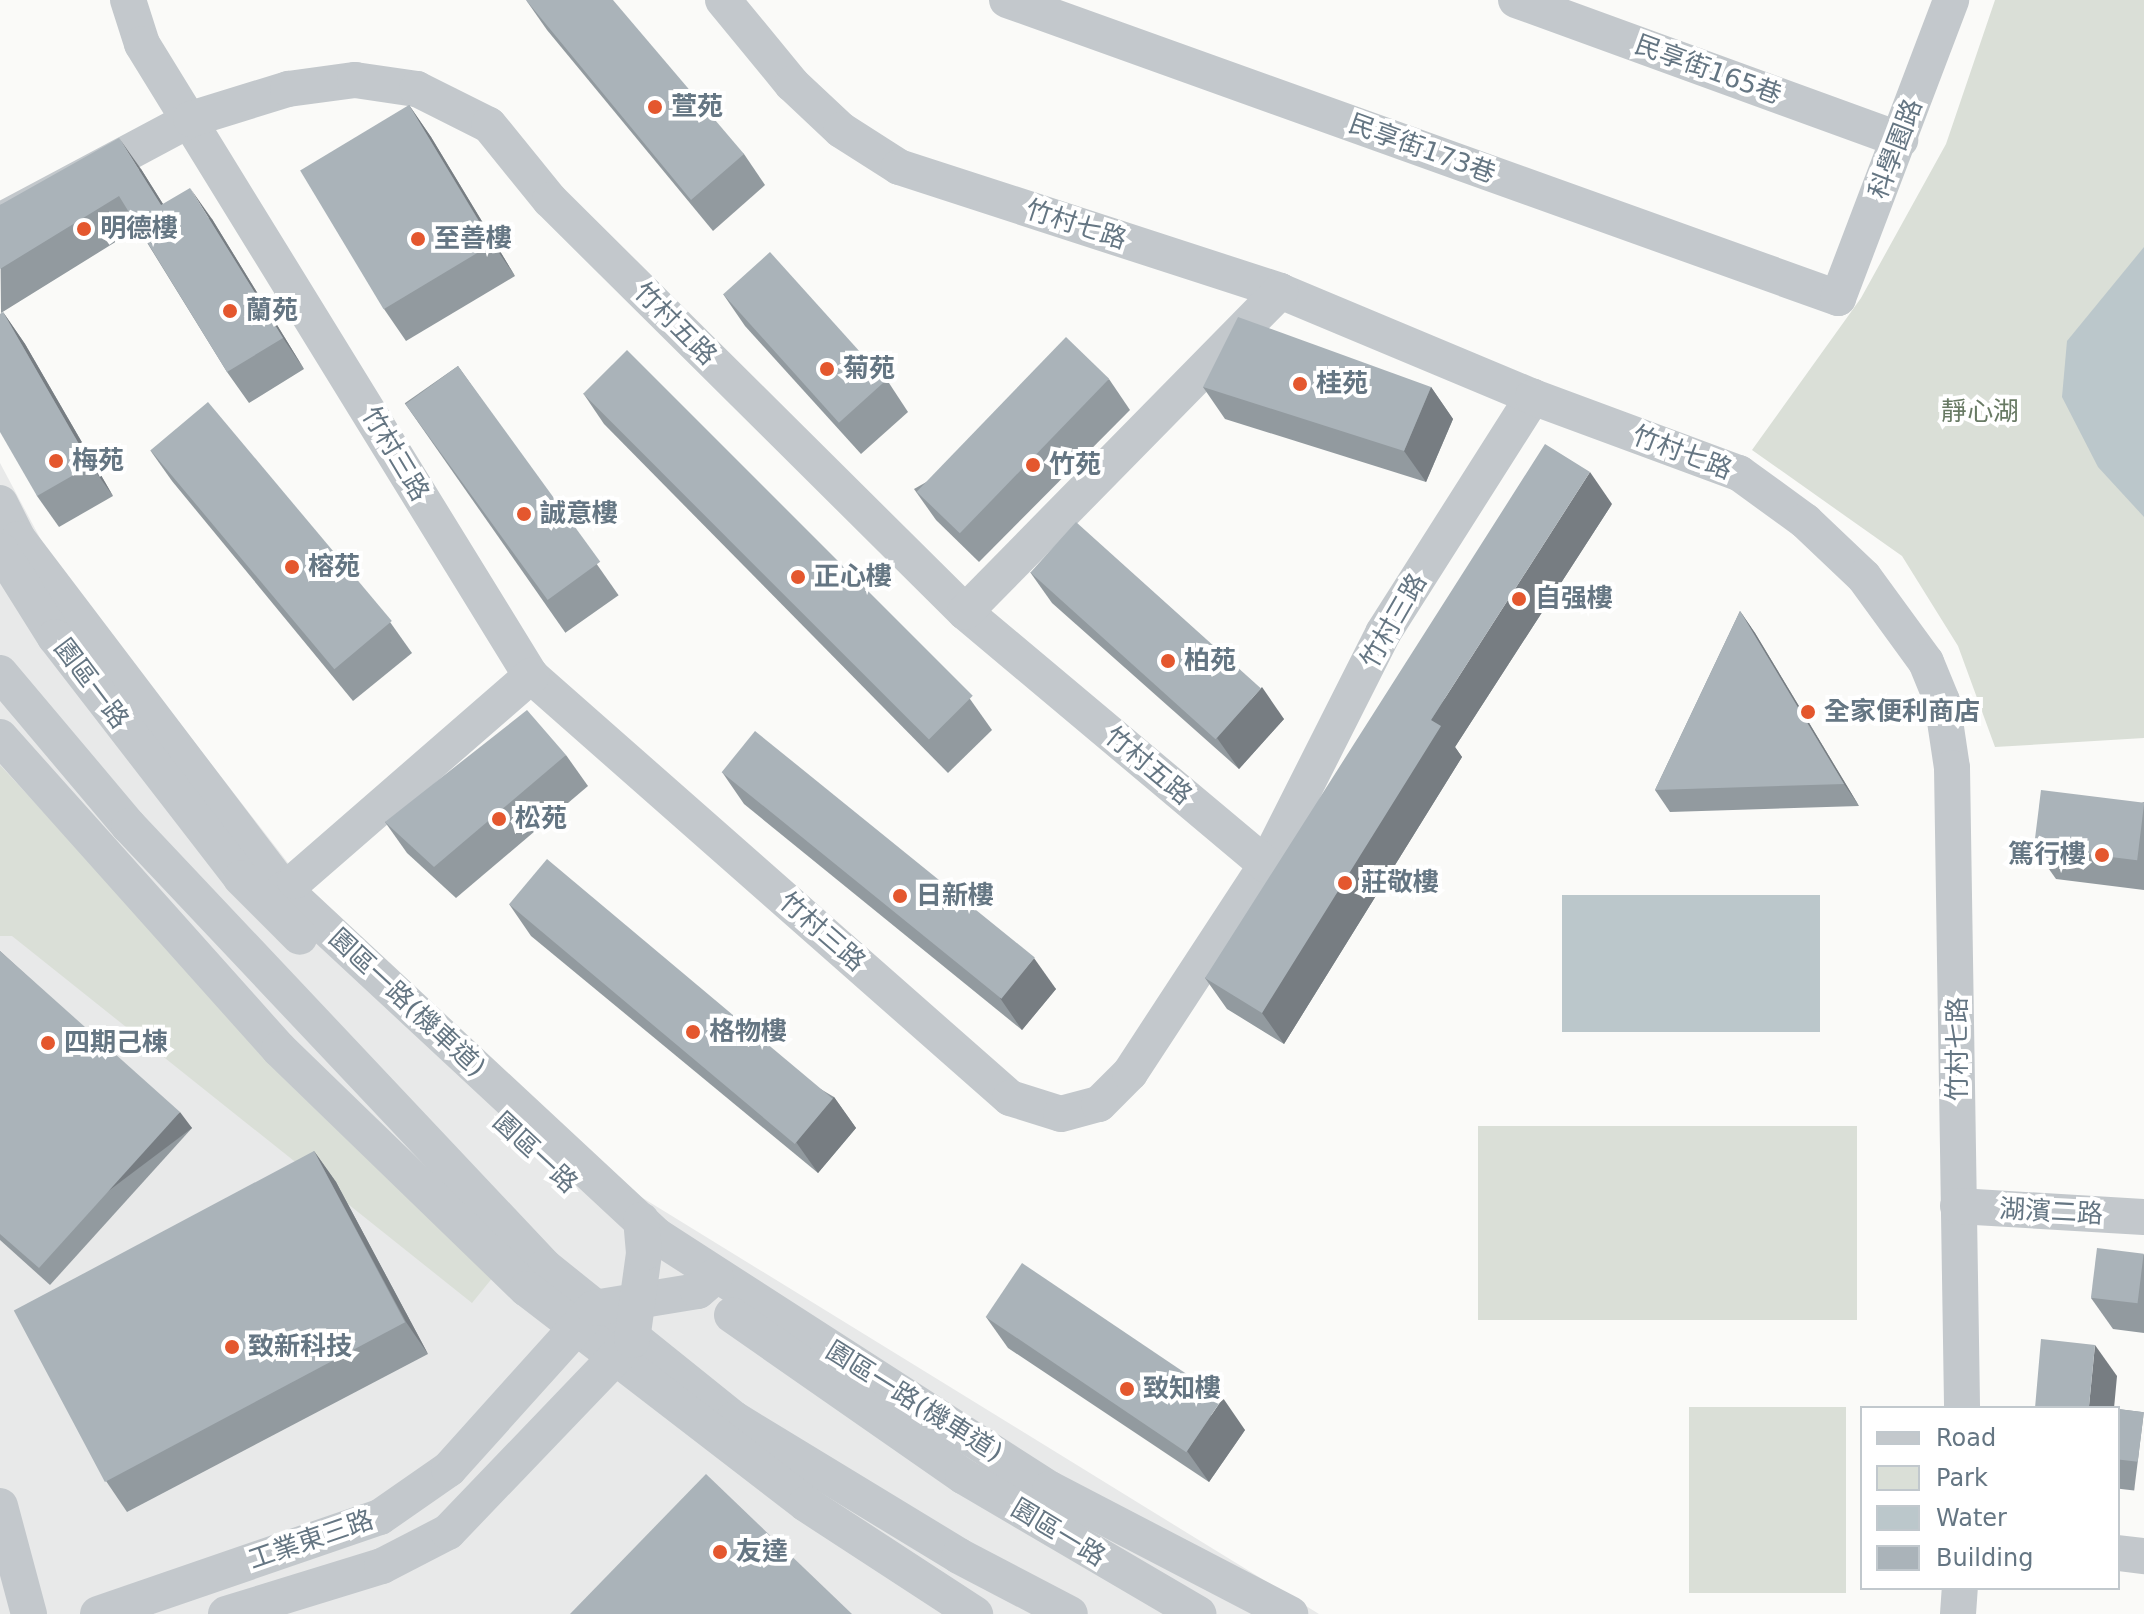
<!DOCTYPE html>
<meta charset="utf-8">
<style>
body{margin:0}
#map{position:relative;width:2144px;height:1614px;overflow:hidden;background:#fafaf8;font-family:"DejaVu Sans","Noto Sans TC",sans-serif}
div>[style]{position:absolute}
[style*='--x']{left:calc(var(--x)*1px);top:calc(var(--y)*1px);width:calc(var(--w)*1px);rotate:calc(var(--a)*1deg)}
.built>*{inset:0;background:#e8e9e9}
.green>*{inset:0;background:#dadfd7;transform-origin:0 0}
.water>*{inset:0;background:#bbc7cb;transform-origin:0 0}
.minor>*{height:36px;margin:-18px;padding:0 18px;transform-origin:18px;border-radius:18px;background:#c3c8cc}
.wall>*{inset:0;background:#929a9f;transform-origin:0 0}
.shaded-wall>*{inset:0;background:#777d82;transform-origin:0 0}
.building>*{inset:0;background:#aab3b9;transform-origin:0 0}
.dots>*{width:22px;height:22px;translate:-50% -50%;box-sizing:border-box;border:4px solid #fff;border-radius:50%}
span{translate:-50% -50%;white-space:nowrap;text-align:center;line-height:1.15;-webkit-text-stroke:8px #fff;paint-order:stroke}
.street-label{font-size:26px;color:#657683}
.poi-label{font-size:26px;color:#657683;font-weight:700}
.left{translate:0 -50%;text-align:left}
.right{translate:-100% -50%;text-align:right}
.park-label{font-size:26px;color:#687a64}
.legend{position:absolute;left:1860px;top:1406px;width:260px;height:184px;box-sizing:border-box;background:#fff;border:2px solid #c1c8cd;margin:0;padding:10px 14px;list-style:none;font-size:24px;color:#657683}
.legend li{display:flex;align-items:center;gap:16px;height:40px}
.legend b{width:40px;border:2px solid #c1c8cd}
</style>
<div id="map">
<div class="built">
<i style="clip-path:polygon(0 463px,48px 553px,319px 903px,620px 1184px,1319px 1614px,0 1614px)"></i>
</div>
<div class="green">
<i style="clip-path:polygon(1995px 0,2144px 0,2144px 738px,1995px 747px,1958px 646px,1902px 556px,1752px 450px,1861px 298px,1946px 144px)"></i>
<i style="clip-path:polygon(0 765px,270px 1057px,498px 1271px,472px 1303px,12px 936px,0 936px)"></i>
<i style="left:1478px;top:1126px;width:379px;height:194px"></i>
<i style="left:1689px;top:1407px;width:157px;height:186px"></i>
</div>
<div class="water">
<i style="clip-path:polygon(2144px 247px,2144px 517px,2098px 467px,2062px 397px,2067px 341px)"></i>
<i style="left:1820px;top:895px;width:137px;height:258px;rotate:90deg"></i>
</div>
<div class="minor">
<i style="--x:128;--y:0;--w:46;--a:72.3"></i>
<i style="--x:142;--y:44;--w:742;--a:58.39"></i>
<i style="--x:531;--y:676;--w:638;--a:41.38"></i>
<i style="--x:1010;--y:1098;--w:53;--a:17.4"></i>
<i style="--x:1061;--y:1114;--w:39;--a:-15"></i>
<i style="--x:1099;--y:1104;--w:44;--a:-45"></i>
<i style="--x:1130;--y:1073;--w:249;--a:-56.8"></i>
<i style="--x:1266;--y:865;--w:260;--a:-63.2"></i>
<i style="--x:1383;--y:633;--w:280;--a:-57.6"></i>
<i style="--x:723;--y:0;--w:109;--a:50.6"></i>
<i style="--x:792;--y:84;--w:67;--a:43.2"></i>
<i style="--x:841;--y:130;--w:69;--a:32.5"></i>
<i style="--x:899;--y:167;--w:401;--a:18"></i>
<i style="--x:1280;--y:291;--w:274;--a:22.7"></i>
<i style="--x:1533;--y:397;--w:220;--a:20.3"></i>
<i style="--x:1739;--y:473;--w:82;--a:36"></i>
<i style="--x:1805;--y:521;--w:81;--a:43.5"></i>
<i style="--x:1864;--y:577;--w:105;--a:53.9"></i>
<i style="--x:1926;--y:662;--w:42;--a:67.7"></i>
<i style="--x:1942;--y:701;--w:68;--a:81.5"></i>
<i style="--x:1952;--y:768;--w:640;--a:89.1"></i>
<i style="--x:1007;--y:0;--w:883;--a:19.73"></i>
<i style="--x:1838;--y:298;--w:319;--a:-69.2"></i>
<i style="--x:1516;--y:0;--w:409;--a:20"></i>
<i style="--x:0;--y:221;--w:217;--a:-28.1"></i>
<i style="--x:191;--y:119;--w:102;--a:-17.2"></i>
<i style="--x:288;--y:89;--w:68;--a:-7.7"></i>
<i style="--x:355;--y:80;--w:63;--a:8.3"></i>
<i style="--x:417;--y:89;--w:80;--a:26.6"></i>
<i style="--x:489;--y:125;--w:97;--a:50.9"></i>
<i style="--x:550;--y:200;--w:585;--a:44.79"></i>
<i style="--x:965;--y:612;--w:393;--a:40"></i>
<i style="--x:0;--y:503;--w:40;--a:63.4"></i>
<i style="--x:18;--y:539;--w:440;--a:52.8"></i>
<i style="--x:284;--y:889;--w:509;--a:42.93"></i>
<i style="--x:657;--y:1236;--w:467;--a:32.8"></i>
<i style="--x:1050;--y:1489;--w:271;--a:27.5"></i>
<i style="--x:1;--y:551;--w:102;--a:57.9"></i>
<i style="--x:55;--y:637;--w:304;--a:52.3"></i>
<i style="--x:241;--y:878;--w:83;--a:45"></i>
<i style="--x:965;--y:612;--w:450;--a:-45.5"></i>
<i style="--x:0;--y:673;--w:200;--a:49.9"></i>
<i style="--x:129;--y:826;--w:606;--a:46.67"></i>
<i style="--x:545;--y:1267;--w:243;--a:38.8"></i>
<i style="--x:734;--y:1419;--w:263;--a:31.3"></i>
<i style="--x:959;--y:1556;--w:125;--a:27.6"></i>
<i style="--x:0;--y:737;--w:419;--a:48.2"></i>
<i style="--x:279;--y:1049;--w:345;--a:44.1"></i>
<i style="--x:527;--y:1289;--w:352;--a:37.6"></i>
<i style="--x:806;--y:1504;--w:202;--a:33.1"></i>
<i style="--x:295;--y:881;--w:313;--a:-41"></i>
<i style="--x:1958;--y:1206;--w:186;--a:3.4"></i>
<i style="--x:732;--y:1315;--w:282;--a:34.9"></i>
<i style="--x:963;--y:1476;--w:273;--a:30.4"></i>
<i style="--x:0;--y:1506;--w:112;--a:75"></i>
<i style="--x:2118;--y:1553;--w:26;--a:7"></i>
<i style="--x:98;--y:1614;--w:298;--a:-19"></i>
<i style="--x:380;--y:1517;--w:84;--a:-34.8"></i>
<i style="--x:449;--y:1469;--w:217;--a:-48"></i>
<i style="--x:594;--y:1308;--w:105;--a:-9.3"></i>
<i style="--x:698;--y:1291;--w:23;--a:-41"></i>
<i style="--x:226;--y:1614;--w:163;--a:-17.1"></i>
<i style="--x:382;--y:1566;--w:74;--a:-27.3"></i>
<i style="--x:448;--y:1532;--w:266;--a:-46.2"></i>
<i style="--x:632;--y:1340;--w:88;--a:-82.1"></i>
<i style="--x:644;--y:1253;--w:33;--a:-95"></i>
<i style="--x:1958;--y:1614;--w:26;--a:-86"></i>
</div>
<div class="wall">
<i style="clip-path:polygon(526px 0,744px 154px,765px 185px,713px 231px,547px 30px)"></i>
<i style="clip-path:polygon(409px 105px,431px 137px,515px 276px,406px 341px,384px 309px)"></i>
<i style="clip-path:polygon(141px 169px,163px 204px,212px 219px,304px 369px,249px 403px,227px 372px,138px 228px,1px 313px,0 205px)"></i>
<i style="clip-path:polygon(723px 294px,887px 380px,908px 412px,861px 454px,745px 326px)"></i>
<i style="clip-path:polygon(3px 312px,25px 344px,113px 496px,59px 527px,37px 496px)"></i>
<i style="left:458px;top:366px;width:280px;height:65px;rotate:55deg"></i>
<i style="clip-path:polygon(1109px 379px,1130px 410px,979px 562px,936px 520px,914px 489px)"></i>
<i style="clip-path:polygon(1203px 387px,1431px 387px,1453px 419px,1426px 482px,1225px 419px)"></i>
<i style="clip-path:polygon(583px 393px,970px 699px,992px 730px,948px 773px,604px 424px)"></i>
<i style="clip-path:polygon(150px 450px,390px 622px,412px 653px,353px 701px,172px 481px)"></i>
<i style="clip-path:polygon(1612px 504px,1455px 747px,1462px 757px,1284px 1044px,1227px 1009px,1205px 978px)"></i>
<i style="clip-path:polygon(1030px 572px,1284px 719px,1239px 769px,1052px 603px)"></i>
<i style="clip-path:polygon(1740px 611px,1755px 633px,1859px 806px,1670px 812px,1655px 790px)"></i>
<i style="clip-path:polygon(566px 755px,588px 786px,456px 898px,407px 853px,385px 822px)"></i>
<i style="clip-path:polygon(722px 772px,1056px 989px,1022px 1030px,744px 804px)"></i>
<i style="clip-path:polygon(2144px 802px,2144px 890px,2056px 879px,2034px 848px)"></i>
<i style="clip-path:polygon(509px 904px,834px 1097px,856px 1128px,818px 1173px,531px 936px)"></i>
<i style="clip-path:polygon(0 951px,192px 1128px,50px 1285px,0 1240px)"></i>
<i style="clip-path:polygon(314px 1151px,336px 1182px,428px 1354px,127px 1512px,106px 1481px)"></i>
<i style="clip-path:polygon(2144px 1254px,2144px 1333px,2113px 1329px,2091px 1298px)"></i>
<i style="clip-path:polygon(986px 1317px,1245px 1430px,1209px 1482px,1008px 1348px)"></i>
<i style="left:2118px;top:1409px;width:26px;height:79px;rotate:7deg"></i>
</div>
<div class="shaded-wall">
<i style="clip-path:polygon(409px 105px,431px 137px,515px 276px,493px 244px)"></i>
<i style="clip-path:polygon(119px 138px,141px 169px,183px 236px,161px 205px)"></i>
<i style="clip-path:polygon(190px 188px,212px 219px,304px 369px,283px 338px)"></i>
<i style="clip-path:polygon(3px 312px,25px 344px,113px 496px,91px 465px)"></i>
<i style="clip-path:polygon(1431px 387px,1453px 419px,1426px 482px,1404px 451px)"></i>
<i style="clip-path:polygon(1590px 472px,1612px 504px,1455px 747px,1462px 757px,1284px 1044px,1262px 1013px,1431px 720px)"></i>
<i style="clip-path:polygon(1740px 611px,1755px 633px,1859px 806px,1844px 784px)"></i>
<i style="clip-path:polygon(1262px 687px,1284px 719px,1239px 769px,1217px 738px)"></i>
<i style="clip-path:polygon(1034px 958px,1056px 989px,1022px 1030px,1000px 998px)"></i>
<i style="clip-path:polygon(834px 1097px,856px 1128px,818px 1173px,796px 1142px)"></i>
<i style="left:180px;top:1112px;width:20px;height:210px;rotate:53deg"></i>
<i style="clip-path:polygon(314px 1151px,336px 1182px,428px 1354px,406px 1322px)"></i>
<i style="clip-path:polygon(2095px 1345px,2117px 1376px,2114px 1408px,2090px 1408px,2089px 1406px)"></i>
<i style="clip-path:polygon(1223px 1398px,1245px 1430px,1209px 1482px,1187px 1451px)"></i>
</div>
<div class="building">
<i style="clip-path:polygon(526px 0,613px 0,744px 154px,691px 200px)"></i>
<i style="left:409px;top:105px;width:162px;height:127px;rotate:59deg"></i>
<i style="clip-path:polygon(119px 138px,161px 205px,190px 188px,283px 338px,227px 372px,119px 196px,0 269px,0 205px)"></i>
<i style="left:770px;top:252px;width:173px;height:63px;rotate:48deg"></i>
<i style="clip-path:polygon(3px 312px,91px 465px,37px 496px,0 432px,0 314px)"></i>
<i style="clip-path:polygon(1238px 317px,1431px 387px,1404px 451px,1203px 387px)"></i>
<i style="left:1066px;top:337px;width:60px;height:215px;rotate:44deg"></i>
<i style="left:627px;top:350px;width:489px;height:62px;rotate:45deg"></i>
<i style="left:458px;top:366px;width:242px;height:65px;rotate:54deg"></i>
<i style="left:208px;top:402px;width:286px;height:75px;rotate:50deg"></i>
<i style="clip-path:polygon(1545px 444px,1590px 472px,1431px 720px,1441px 726px,1262px 1013px,1205px 978px)"></i>
<i style="left:1076px;top:522px;width:249px;height:68px;rotate:42deg"></i>
<i style="clip-path:polygon(1740px 611px,1844px 784px,1655px 790px)"></i>
<i style="clip-path:polygon(527px 710px,566px 755px,434px 867px,385px 822px)"></i>
<i style="left:755px;top:731px;width:360px;height:53px;rotate:39deg"></i>
<i style="left:2041px;top:790px;width:104px;height:58px;rotate:7deg"></i>
<i style="left:547px;top:859px;width:373px;height:59px;rotate:40deg"></i>
<i style="clip-path:polygon(0 951px,180px 1112px,39px 1268px,0 1234px)"></i>
<i style="left:314px;top:1151px;width:194px;height:340px;rotate:62deg"></i>
<i style="left:2097px;top:1248px;width:47px;height:50px;rotate:7deg"></i>
<i style="left:1022px;top:1263px;width:242px;height:65px;rotate:34deg"></i>
<i style="clip-path:polygon(2041px 1339px,2095px 1345px,2089px 1406px,2105px 1408px,2035px 1408px)"></i>
<i style="left:2118px;top:1409px;width:26px;height:50px;rotate:7deg"></i>
<i style="clip-path:polygon(706px 1474px,852px 1614px,570px 1614px)"></i>
</div>
<div class="dots">
<i style="left:655px;top:107px;background:#e4572e"></i>
<i style="left:84px;top:229px;background:#e4572e"></i>
<i style="left:418px;top:239px;background:#e4572e"></i>
<i style="left:230px;top:311px;background:#e4572e"></i>
<i style="left:827px;top:369px;background:#e4572e"></i>
<i style="left:1300px;top:384px;background:#e4572e"></i>
<i style="left:56px;top:461px;background:#e4572e"></i>
<i style="left:1033px;top:465px;background:#e4572e"></i>
<i style="left:524px;top:514px;background:#e4572e"></i>
<i style="left:292px;top:567px;background:#e4572e"></i>
<i style="left:798px;top:577px;background:#e4572e"></i>
<i style="left:1519px;top:599px;background:#e4572e"></i>
<i style="left:1168px;top:661px;background:#e4572e"></i>
<i style="left:1808px;top:712px;background:#e4572e"></i>
<i style="left:499px;top:819px;background:#e4572e"></i>
<i style="left:2102px;top:855px;background:#e4572e"></i>
<i style="left:1345px;top:883px;background:#e4572e"></i>
<i style="left:900px;top:896px;background:#e4572e"></i>
<i style="left:693px;top:1032px;background:#e4572e"></i>
<i style="left:48px;top:1043px;background:#e4572e"></i>
<i style="left:232px;top:1347px;background:#e4572e"></i>
<i style="left:1127px;top:1389px;background:#e4572e"></i>
<i style="left:720px;top:1552px;background:#e4572e"></i>
</div>
<div class="street-label">
<span style="left:1708px;top:70px;rotate:20deg">民享街165巷</span>
<span style="left:1422px;top:149px;rotate:20deg">民享街173巷</span>
<span style="left:1896px;top:149px;rotate:-69deg">科學園路</span>
<span style="left:1076px;top:225px;rotate:18deg">竹村七路</span>
<span style="left:675px;top:324px;rotate:45deg">竹村五路</span>
<span style="left:1682px;top:453px;rotate:21deg">竹村七路</span>
<span style="left:395px;top:454px;rotate:59deg">竹村三路</span>
<span style="left:1394px;top:621px;rotate:-60deg">竹村三路</span>
<span style="left:91px;top:684px;rotate:53deg">園區一路</span>
<span style="left:1148px;top:766px;rotate:40deg">竹村五路</span>
<span style="left:822px;top:932px;rotate:41deg">竹村三路</span>
<span style="left:407px;top:1003px;rotate:43deg">園區一路(機車道)</span>
<span style="left:1958px;top:1049px;rotate:-90deg">竹村七路</span>
<span style="left:535px;top:1153px;rotate:43deg">園區一路</span>
<span style="left:2051px;top:1212px;rotate:3deg">湖濱二路</span>
<span style="left:914px;top:1402px;rotate:32deg">園區一路(機車道)</span>
<span style="left:1058px;top:1533px;rotate:31deg">園區一路</span>
<span style="left:311px;top:1540px;rotate:-19deg">工業東三路</span>
</div>
<div class="poi-label">
<span class="left" style="left:671px;top:107px">萱苑</span>
<span class="left" style="left:100px;top:229px">明德樓</span>
<span class="left" style="left:434px;top:239px">至善樓</span>
<span class="left" style="left:246px;top:311px">蘭苑</span>
<span class="left" style="left:843px;top:369px">菊苑</span>
<span class="left" style="left:1316px;top:384px">桂苑</span>
<span class="left" style="left:72px;top:461px">梅苑</span>
<span class="left" style="left:1049px;top:465px">竹苑</span>
<span class="left" style="left:540px;top:514px">誠意樓</span>
<span class="left" style="left:308px;top:567px">榕苑</span>
<span class="left" style="left:814px;top:577px">正心樓</span>
<span class="left" style="left:1535px;top:599px">自强樓</span>
<span class="left" style="left:1184px;top:661px">柏苑</span>
<span class="left" style="left:1824px;top:712px">全家便利商店</span>
<span class="left" style="left:515px;top:819px">松苑</span>
<span class="right" style="left:2086px;top:855px">篤行樓</span>
<span class="left" style="left:1361px;top:883px">莊敬樓</span>
<span class="left" style="left:916px;top:896px">日新樓</span>
<span class="left" style="left:709px;top:1032px">格物樓</span>
<span class="left" style="left:64px;top:1043px">四期己棟</span>
<span class="left" style="left:248px;top:1347px">致新科技</span>
<span class="left" style="left:1143px;top:1389px">致知樓</span>
<span class="left" style="left:736px;top:1552px">友達</span>
</div>
<div class="park-label">
<span style="left:1980px;top:412px">靜心湖</span>
</div>
<ul class="legend">
<li><b style="height:10px;background:#c3c8cc"></b>Road</li>
<li><b style="height:22px;background:#dadfd7"></b>Park</li>
<li><b style="height:22px;background:#bbc7cb"></b>Water</li>
<li><b style="height:22px;background:#aab3b9"></b>Building</li>
</ul>
</div>
